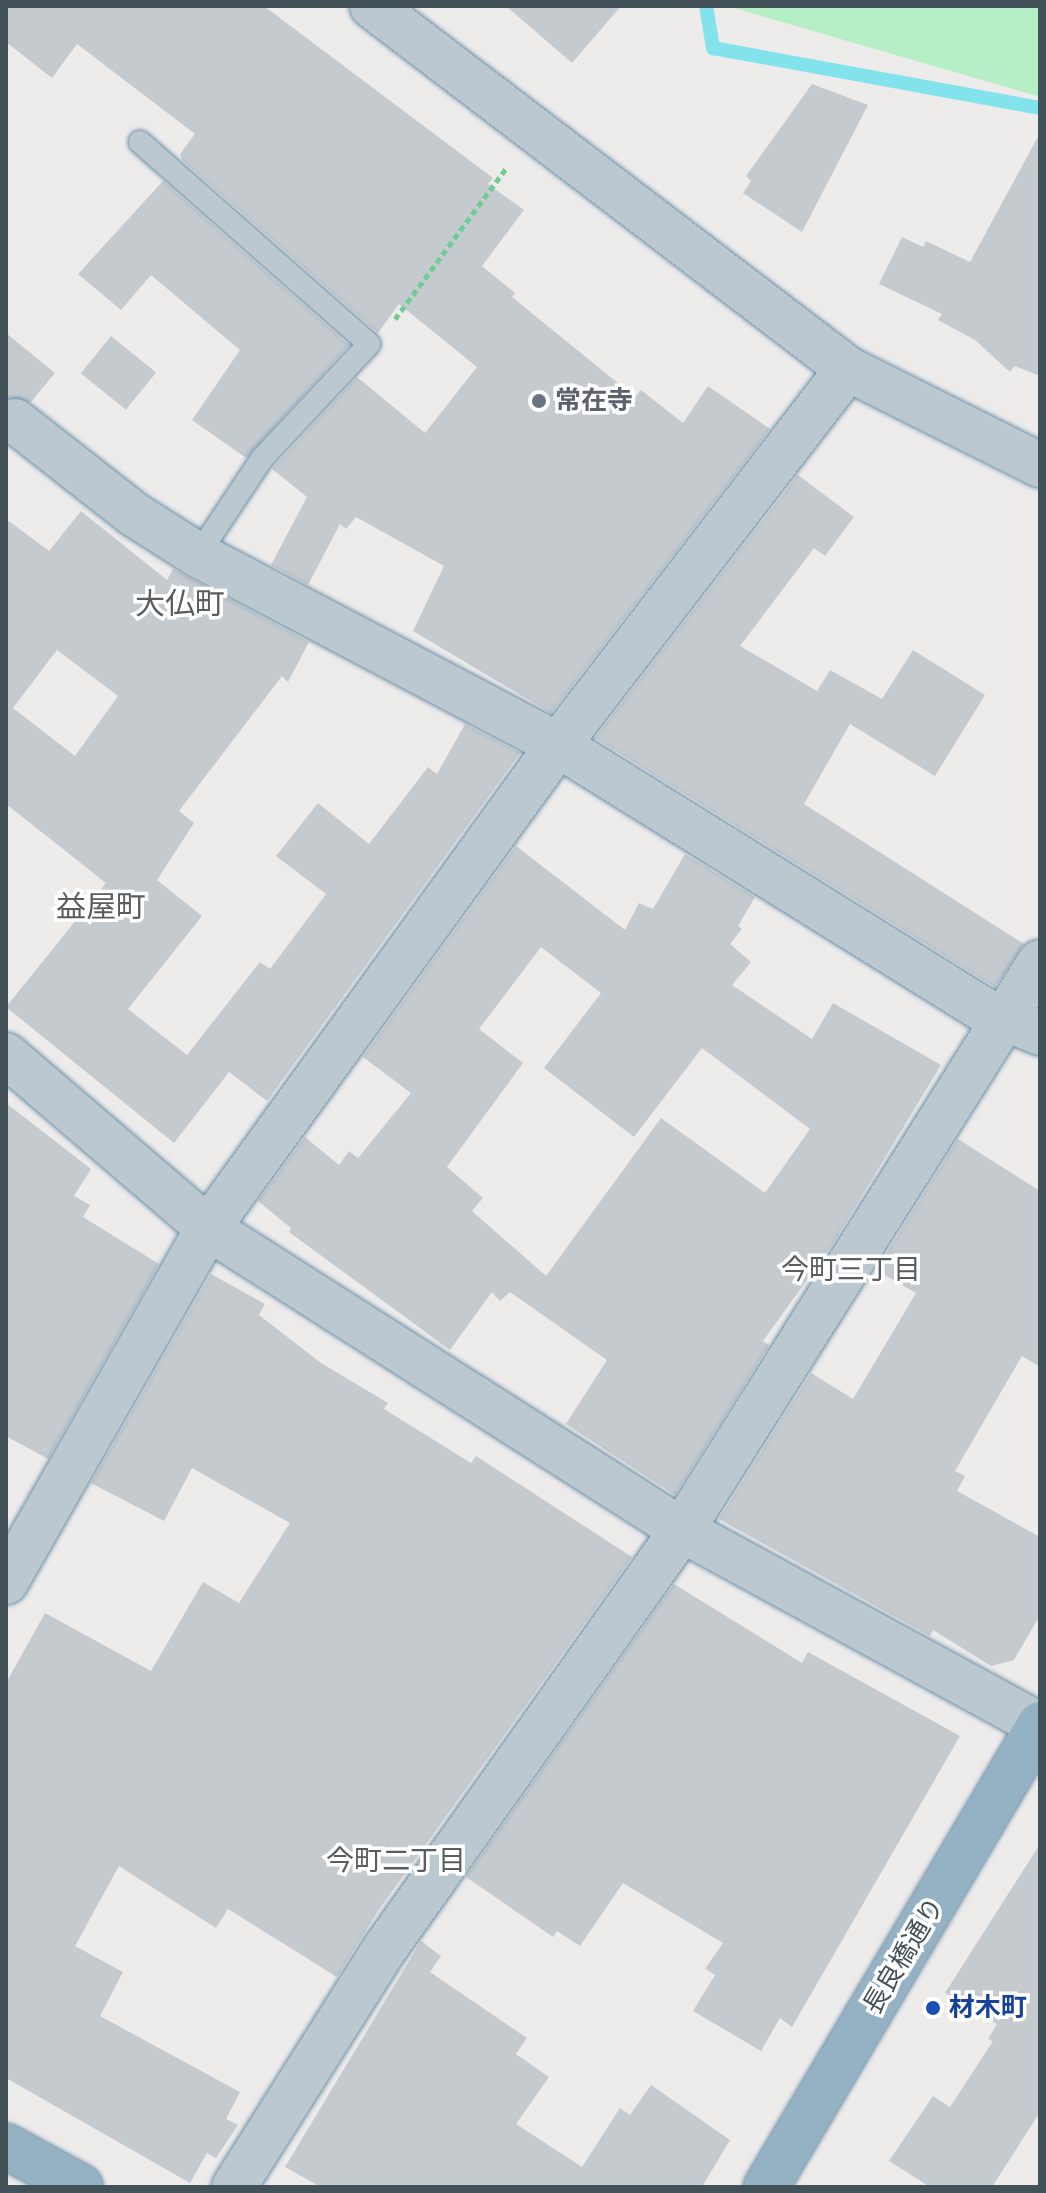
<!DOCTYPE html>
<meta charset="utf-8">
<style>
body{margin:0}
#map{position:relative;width:1046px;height:2193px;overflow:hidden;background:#eeebeb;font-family:Rubik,"Noto Sans JP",sans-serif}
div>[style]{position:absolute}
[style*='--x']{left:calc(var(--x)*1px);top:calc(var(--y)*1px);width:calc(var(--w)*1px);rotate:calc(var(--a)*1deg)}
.green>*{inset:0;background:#b6efc6}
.stream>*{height:14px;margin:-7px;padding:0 7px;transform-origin:7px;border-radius:7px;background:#82e3ed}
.building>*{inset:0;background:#c5cacf;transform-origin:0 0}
.path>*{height:5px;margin-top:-2.5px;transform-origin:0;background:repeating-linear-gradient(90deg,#6ecd93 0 6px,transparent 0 10px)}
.roads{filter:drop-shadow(0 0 2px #6c90a8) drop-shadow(0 0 2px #6c90a8)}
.service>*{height:22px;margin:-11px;padding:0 11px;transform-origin:11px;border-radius:11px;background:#bbc8cf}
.minor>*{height:44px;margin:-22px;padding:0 22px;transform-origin:22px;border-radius:22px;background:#bbc8cf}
.tertiary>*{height:44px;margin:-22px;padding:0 22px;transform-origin:22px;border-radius:22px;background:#bbc8cf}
.trunk>*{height:44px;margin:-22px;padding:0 22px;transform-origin:22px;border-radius:22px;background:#95b2c4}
.dots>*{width:22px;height:22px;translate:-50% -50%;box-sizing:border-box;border:4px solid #fff;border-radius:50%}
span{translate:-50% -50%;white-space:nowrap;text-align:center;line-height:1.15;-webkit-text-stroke:7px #fff;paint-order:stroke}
.worship-label{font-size:26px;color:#5b616d;font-weight:700}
.left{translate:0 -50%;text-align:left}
.street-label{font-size:26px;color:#435159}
.transit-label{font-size:26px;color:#164399;font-weight:700}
.neighbourhood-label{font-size:28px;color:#585d60}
.quarter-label{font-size:30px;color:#585d60}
.frame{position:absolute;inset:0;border:8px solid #435159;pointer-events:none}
</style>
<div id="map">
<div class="green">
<i style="clip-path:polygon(727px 6px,1040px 6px,1040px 97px)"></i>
</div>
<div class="stream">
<i style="--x:706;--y:6;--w:43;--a:80.5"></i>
<i style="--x:713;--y:48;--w:332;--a:10.4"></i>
</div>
<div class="building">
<i style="clip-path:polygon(6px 6px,264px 6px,493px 178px,488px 184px,524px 210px,482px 266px,515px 293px,512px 297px,635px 397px,641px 390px,683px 423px,708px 386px,770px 429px,551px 713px,413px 631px,444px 566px,356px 517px,346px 529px,340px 524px,308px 585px,271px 565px,307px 497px,272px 469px,357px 377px,425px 433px,477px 367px,399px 304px,378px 333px,182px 160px,180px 154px,195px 134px,77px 44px,52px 78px,6px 42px)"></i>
<i style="clip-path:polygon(506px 6px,621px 6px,572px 63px)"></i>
<i style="clip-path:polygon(812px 84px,868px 105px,802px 232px,743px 193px,751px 181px,746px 176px)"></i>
<i style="clip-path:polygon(1040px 133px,1040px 376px,1015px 366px,1010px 372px,975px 340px,938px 320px,942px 314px,879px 284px,902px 237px,923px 247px,926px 241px,970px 262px)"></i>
<i style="clip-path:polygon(163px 181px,349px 345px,246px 458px,192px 420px,240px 350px,151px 275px,121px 310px,78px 274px)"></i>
<i style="clip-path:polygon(6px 333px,55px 373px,31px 402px,6px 398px)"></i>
<i style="left:111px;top:336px;width:58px;height:48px;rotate:39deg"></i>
<i style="clip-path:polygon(798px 475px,854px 517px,825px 556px,814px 548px,740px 646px,817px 691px,830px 670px,882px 699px,913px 650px,985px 695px,935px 776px,850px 724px,804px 804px,1024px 944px,995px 987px,595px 738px)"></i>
<i style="clip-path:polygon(evenodd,81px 511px,167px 580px,173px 569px,309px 642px,288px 682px,282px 676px,179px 811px,194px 823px,157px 880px,202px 916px,128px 1009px,187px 1055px,260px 962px,270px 969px,326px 894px,276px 856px,318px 803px,369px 844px,428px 767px,437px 774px,465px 724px,520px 753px,267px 1101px,229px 1072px,174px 1143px,6px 1007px,106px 883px,6px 804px,6px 519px,49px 551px,81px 511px,57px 650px,118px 696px,75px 756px,13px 708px,57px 650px)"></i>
<i style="clip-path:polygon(evenodd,516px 846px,625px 930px,639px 903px,653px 909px,685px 854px,755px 897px,738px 926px,742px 929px,730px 944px,751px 962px,732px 985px,812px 1039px,833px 1003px,941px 1065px,832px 1245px,763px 1341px,769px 1345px,675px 1495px,566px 1424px,607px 1360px,510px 1292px,500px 1301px,492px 1292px,450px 1350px,289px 1232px,291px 1228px,258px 1201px,305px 1137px,339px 1165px,349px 1151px,358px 1158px,411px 1093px,363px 1057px,516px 846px,541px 947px,601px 993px,544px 1068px,634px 1137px,702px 1048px,810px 1129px,765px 1193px,661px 1118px,546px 1276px,472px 1211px,483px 1198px,447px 1167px,523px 1063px,479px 1029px,541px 947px)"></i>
<i style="clip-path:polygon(6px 1103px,91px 1169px,74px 1196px,90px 1205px,83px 1217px,159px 1264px,48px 1459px,6px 1436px)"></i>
<i style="clip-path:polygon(958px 1139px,1040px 1191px,1040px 1367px,1022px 1356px,955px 1471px,965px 1476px,957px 1491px,1040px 1537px,1040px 1615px,1014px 1660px,991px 1666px,933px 1630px,930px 1636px,719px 1519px,811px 1373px,853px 1399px,916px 1293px,876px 1270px)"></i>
<i style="clip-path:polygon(211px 1274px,265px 1304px,259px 1315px,321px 1363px,388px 1403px,384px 1409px,471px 1463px,476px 1456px,632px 1557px,378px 1911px,337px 1977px,228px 1909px,216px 1928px,119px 1866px,75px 1946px,123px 1972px,100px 2016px,240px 2092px,226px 2119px,238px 2125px,216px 2158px,207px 2153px,190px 2183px,6px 2078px,6px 1683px,45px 1613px,151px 1671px,203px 1582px,239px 1603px,290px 1523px,192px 1468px,164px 1521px,91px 1483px)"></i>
<i style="clip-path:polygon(674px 1584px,802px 1663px,808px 1652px,960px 1736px,792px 2027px,780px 2018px,761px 2051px,693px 2011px,715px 1975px,705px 1969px,723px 1943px,623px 1883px,580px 1946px,557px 1931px,553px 1937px,466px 1877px)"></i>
<i style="clip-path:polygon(1040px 1844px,1040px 2112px,992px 2187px,930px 2187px,889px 2161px,933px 2096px,950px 2107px,993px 2041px,988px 2039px,997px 2024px,945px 1993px)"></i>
<i style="clip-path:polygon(421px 1941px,441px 1956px,430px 1972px,527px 2038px,516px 2054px,549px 2077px,516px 2124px,582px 2167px,620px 2108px,630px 2115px,651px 2085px,730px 2140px,702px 2187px,321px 2187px,285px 2167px)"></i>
</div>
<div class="path">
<i style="--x:395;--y:319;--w:190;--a:-53.6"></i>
</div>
<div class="roads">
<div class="service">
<i style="--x:140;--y:142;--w:305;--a:41.4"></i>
<i style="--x:369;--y:344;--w:158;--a:133"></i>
<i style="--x:261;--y:460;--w:114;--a:123.6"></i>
</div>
<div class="minor">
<i style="--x:15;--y:421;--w:152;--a:38.1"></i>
<i style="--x:135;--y:515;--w:75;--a:32.4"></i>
<i style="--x:198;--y:555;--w:407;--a:27.8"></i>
<i style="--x:558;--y:745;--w:502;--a:31.88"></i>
<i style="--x:984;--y:1010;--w:61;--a:22.3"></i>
<i style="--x:6;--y:1055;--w:266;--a:40.6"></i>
<i style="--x:208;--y:1228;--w:562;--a:32.5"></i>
<i style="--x:682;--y:1530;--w:408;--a:28.6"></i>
<i style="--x:6;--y:1582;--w:408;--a:-60.3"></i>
<i style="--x:208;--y:1228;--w:596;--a:-54.07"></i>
<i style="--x:558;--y:745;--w:475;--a:-52.4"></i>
<i style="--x:234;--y:2187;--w:284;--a:-57.7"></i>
<i style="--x:386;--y:1947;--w:511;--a:-54.63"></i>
<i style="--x:682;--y:1530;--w:671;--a:-57.78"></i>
</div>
<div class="tertiary">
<i style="--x:372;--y:6;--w:599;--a:37.33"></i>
<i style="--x:848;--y:369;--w:215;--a:26.6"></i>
</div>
<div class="trunk">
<i style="--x:6;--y:2146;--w:85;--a:28.7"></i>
<i style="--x:766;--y:2187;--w:538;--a:-59.38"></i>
</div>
</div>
<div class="dots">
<i style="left:539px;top:401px;background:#6b7280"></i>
<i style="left:933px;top:2008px;background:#1a4fb4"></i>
</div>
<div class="worship-label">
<span class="left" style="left:555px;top:401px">常在寺</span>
</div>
<div class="street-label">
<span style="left:904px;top:1956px;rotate:-59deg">長良橋通り</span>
</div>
<div class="transit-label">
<span class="left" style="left:949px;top:2008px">材木町</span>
</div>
<div class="neighbourhood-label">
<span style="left:851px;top:1270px">今町三丁目</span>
<span style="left:396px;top:1861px">今町二丁目</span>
</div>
<div class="quarter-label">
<span style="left:180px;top:604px">大仏町</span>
<span style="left:101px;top:907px">益屋町</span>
</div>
<div class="frame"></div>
</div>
